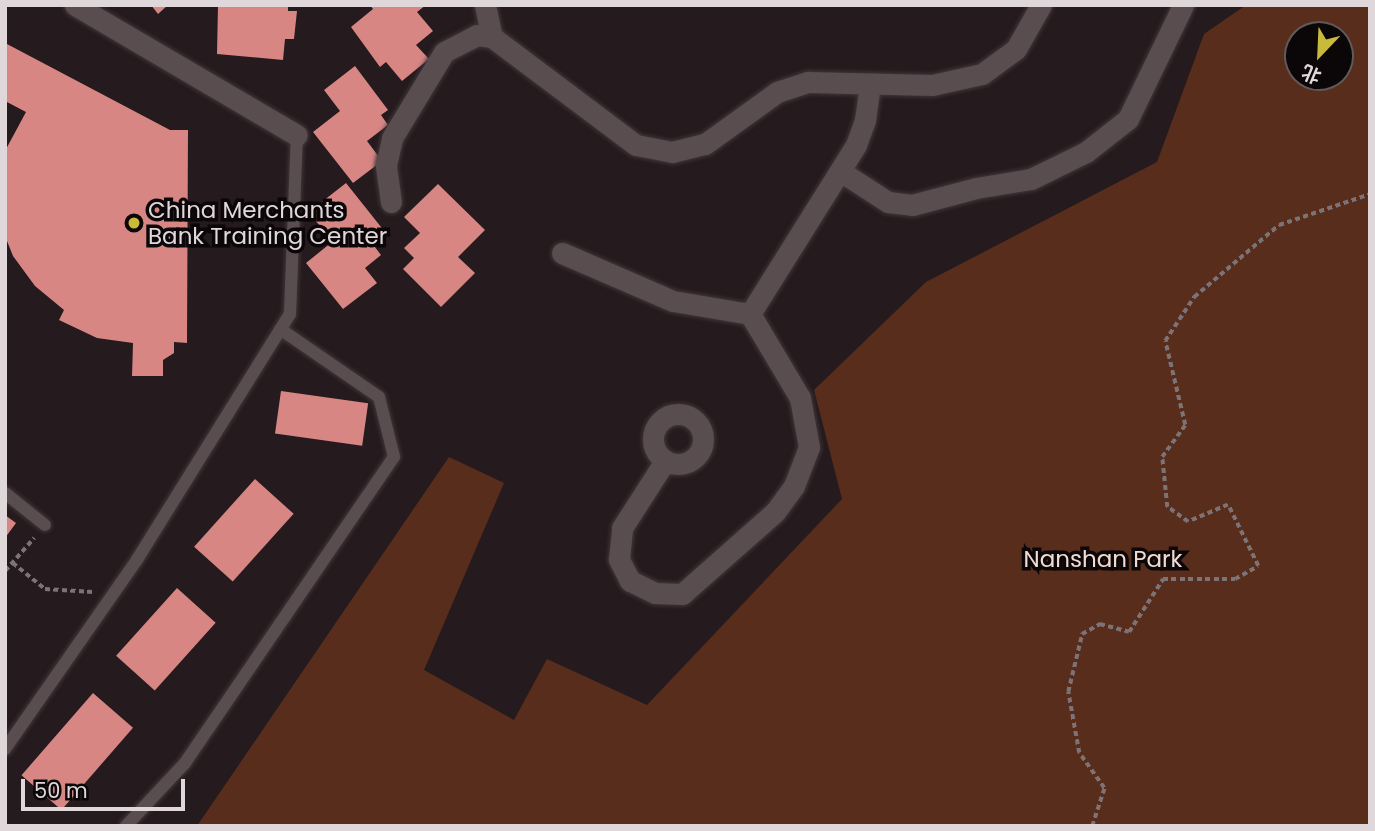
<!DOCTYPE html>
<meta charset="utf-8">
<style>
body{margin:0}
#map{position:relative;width:1375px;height:831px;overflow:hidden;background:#251a1d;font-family:Poppins,"Noto Sans SC",sans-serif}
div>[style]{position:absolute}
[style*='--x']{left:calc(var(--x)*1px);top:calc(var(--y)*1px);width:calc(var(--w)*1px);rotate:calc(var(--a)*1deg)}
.green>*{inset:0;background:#592d1c}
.building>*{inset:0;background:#d78684;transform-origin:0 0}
.path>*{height:3.5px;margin-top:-1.75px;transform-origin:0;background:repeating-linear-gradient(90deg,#7d7376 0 5px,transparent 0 8.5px)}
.roads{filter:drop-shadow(0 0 2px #403739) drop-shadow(0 0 2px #403739)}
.lane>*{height:12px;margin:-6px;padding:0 6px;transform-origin:6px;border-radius:6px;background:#5a4d50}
.street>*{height:21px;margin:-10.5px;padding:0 10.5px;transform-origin:10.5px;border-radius:10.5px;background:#5a4d50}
.street>.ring{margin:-10.5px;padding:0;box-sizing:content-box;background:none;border:21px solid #5a4d50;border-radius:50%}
.dots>*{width:19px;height:19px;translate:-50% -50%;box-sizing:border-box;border:4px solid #0b0607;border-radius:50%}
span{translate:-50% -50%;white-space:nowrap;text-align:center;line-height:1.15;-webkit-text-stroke:7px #0b0607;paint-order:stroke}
.poi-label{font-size:23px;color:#dfd7d9}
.left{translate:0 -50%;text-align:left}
.park-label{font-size:23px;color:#f1dbd3}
.frame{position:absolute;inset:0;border:7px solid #dfd7d9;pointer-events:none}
.north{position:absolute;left:1284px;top:21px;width:70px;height:70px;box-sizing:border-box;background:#0b0607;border:2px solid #605a5b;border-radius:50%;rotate:203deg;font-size:19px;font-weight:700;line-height:28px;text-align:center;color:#dfd7d9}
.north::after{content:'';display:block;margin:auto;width:24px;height:32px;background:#c9ba3a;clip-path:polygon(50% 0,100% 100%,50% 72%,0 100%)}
.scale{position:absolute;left:21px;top:779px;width:164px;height:32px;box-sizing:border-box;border:4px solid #dfd7d9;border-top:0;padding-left:9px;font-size:21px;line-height:24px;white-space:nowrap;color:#dfd7d9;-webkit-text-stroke:5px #0b0607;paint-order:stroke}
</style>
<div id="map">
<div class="green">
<i style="clip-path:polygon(evenodd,1246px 5px,1370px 5px,1370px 826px,197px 826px,449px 457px,504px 483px,424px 670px,514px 720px,547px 659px,647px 705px,842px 499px,814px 390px,926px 282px,1157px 162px,1204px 34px,1246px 5px,1298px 35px,1340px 35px,1340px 77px,1298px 77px,1298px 35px)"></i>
</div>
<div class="building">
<i style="clip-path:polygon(151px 5px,168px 5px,158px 14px)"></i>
<i style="clip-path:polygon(218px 5px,288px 5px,288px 11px,297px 11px,294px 39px,285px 39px,283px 60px,217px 54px)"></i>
<i style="clip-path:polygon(370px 5px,426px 5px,417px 12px,433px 31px,416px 45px,429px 59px,402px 81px,386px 62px,380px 67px,351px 27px,373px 9px)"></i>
<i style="clip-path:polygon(7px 44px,170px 130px,188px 130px,187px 343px,174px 342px,174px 353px,163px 360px,163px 376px,132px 376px,133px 343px,97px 338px,59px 320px,64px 310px,35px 286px,13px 256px,5px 236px,5px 151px,26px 112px,5px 101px)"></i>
<i style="clip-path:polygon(355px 66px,388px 110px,381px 115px,388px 125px,367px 141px,382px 161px,353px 183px,313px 132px,340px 111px,324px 90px)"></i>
<i style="clip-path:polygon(346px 183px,385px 232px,371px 242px,381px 255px,365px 268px,377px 283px,343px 309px,306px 263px,332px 242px,309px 212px)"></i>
<i style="clip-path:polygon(438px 184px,485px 230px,458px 257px,475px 273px,441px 307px,403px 269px,414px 258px,404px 248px,420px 233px,404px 217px)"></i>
<i style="left:281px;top:391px;width:88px;height:43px;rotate:8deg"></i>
<i style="left:255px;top:479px;width:52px;height:91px;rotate:42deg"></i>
<i style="clip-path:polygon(5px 515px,16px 523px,5px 538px)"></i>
<i style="left:177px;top:588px;width:52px;height:91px;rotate:42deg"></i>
<i style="left:93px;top:693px;width:53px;height:109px;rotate:41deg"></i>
</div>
<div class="path">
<i style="--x:13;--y:563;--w:41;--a:39.1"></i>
<i style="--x:45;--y:589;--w:48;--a:3.6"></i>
<i style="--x:5;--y:571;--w:44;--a:-48.7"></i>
<i style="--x:1092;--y:826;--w:40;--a:-72"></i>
<i style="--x:1104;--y:788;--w:43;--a:-125.5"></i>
<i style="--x:1079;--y:753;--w:62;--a:-100.2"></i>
<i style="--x:1068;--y:692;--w:60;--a:-76.4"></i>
<i style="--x:1082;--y:634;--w:21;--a:-29"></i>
<i style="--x:1100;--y:624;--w:30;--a:15"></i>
<i style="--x:1129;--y:632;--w:63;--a:-57.3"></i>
<i style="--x:1163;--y:579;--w:72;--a:0"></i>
<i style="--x:1235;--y:579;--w:26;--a:-29"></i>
<i style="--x:1258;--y:566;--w:68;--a:-116.2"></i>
<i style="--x:1228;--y:505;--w:43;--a:157"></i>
<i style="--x:1188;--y:522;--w:26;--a:-144"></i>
<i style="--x:1167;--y:507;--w:50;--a:-95.7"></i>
<i style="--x:1162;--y:457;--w:39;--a:-54"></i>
<i style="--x:1185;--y:425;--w:86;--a:-103.4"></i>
<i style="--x:1165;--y:341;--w:53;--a:-56.6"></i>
<i style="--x:1194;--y:297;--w:111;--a:-40.3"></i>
<i style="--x:1279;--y:225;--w:96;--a:-18.8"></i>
</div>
<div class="roads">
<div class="lane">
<i style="--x:5;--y:493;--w:51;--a:38.7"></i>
<i style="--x:5;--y:749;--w:233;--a:-55.1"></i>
<i style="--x:138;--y:558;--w:287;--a:-58.1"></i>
<i style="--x:290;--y:314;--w:179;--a:-87.8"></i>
<i style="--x:126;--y:826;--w:86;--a:-46.9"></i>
<i style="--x:185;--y:763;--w:371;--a:-55.7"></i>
<i style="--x:394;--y:457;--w:62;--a:-104"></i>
<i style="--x:379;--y:397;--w:120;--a:-145.5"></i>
</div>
<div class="street">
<i style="--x:75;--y:5;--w:257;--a:30.4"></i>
<i style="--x:485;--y:5;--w:33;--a:78"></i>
<i style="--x:840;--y:171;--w:57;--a:32.9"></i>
<i style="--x:888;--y:202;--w:24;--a:7"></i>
<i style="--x:912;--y:205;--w:66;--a:-14.9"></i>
<i style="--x:976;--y:188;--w:56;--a:-9.3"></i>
<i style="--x:1031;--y:179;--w:61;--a:-26.1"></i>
<i style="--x:1086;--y:152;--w:53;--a:-38.2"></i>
<i style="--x:1128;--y:119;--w:127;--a:-64.2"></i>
<i style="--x:391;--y:202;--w:37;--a:-98"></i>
<i style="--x:386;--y:165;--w:28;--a:-77"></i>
<i style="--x:392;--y:138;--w:100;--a:-58.8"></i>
<i style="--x:444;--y:52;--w:37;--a:-27"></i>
<i style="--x:477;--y:35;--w:15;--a:8"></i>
<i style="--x:492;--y:37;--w:180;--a:36.9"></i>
<i style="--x:636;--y:145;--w:37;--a:11"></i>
<i style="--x:672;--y:152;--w:34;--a:-14"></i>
<i style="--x:705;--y:144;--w:89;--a:-35.8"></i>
<i style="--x:777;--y:92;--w:33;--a:-18"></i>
<i style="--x:808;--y:82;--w:124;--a:1.4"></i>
<i style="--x:932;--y:85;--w:51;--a:-12.4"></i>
<i style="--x:982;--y:74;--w:42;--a:-36.3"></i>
<i style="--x:1016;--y:49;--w:51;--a:-60.4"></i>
<i style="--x:562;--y:253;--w:121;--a:23.4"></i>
<i style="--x:673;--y:301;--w:78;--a:9.6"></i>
<i style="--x:750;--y:314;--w:98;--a:59.2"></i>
<i style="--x:800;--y:398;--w:50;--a:79.6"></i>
<i style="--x:809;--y:447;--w:42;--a:111"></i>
<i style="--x:794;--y:486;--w:32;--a:126"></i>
<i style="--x:775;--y:512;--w:124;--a:138.6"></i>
<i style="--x:682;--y:594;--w:27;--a:-178"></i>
<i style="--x:655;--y:593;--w:28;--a:-154"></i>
<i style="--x:630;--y:581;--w:25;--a:-117"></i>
<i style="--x:619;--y:559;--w:31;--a:-84"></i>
<i style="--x:622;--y:528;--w:80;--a:-57.3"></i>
<i style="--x:750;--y:314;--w:199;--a:-57.9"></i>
<i style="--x:856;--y:145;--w:27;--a:-70"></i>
<i style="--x:865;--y:120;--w:35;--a:-82"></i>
<i class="ring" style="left:653px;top:414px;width:29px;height:29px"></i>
</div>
</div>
<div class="dots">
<i style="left:134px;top:223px;background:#c9ba3a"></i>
</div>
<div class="poi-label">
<span class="left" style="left:148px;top:223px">China Merchants<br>Bank Training Center</span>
</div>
<div class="park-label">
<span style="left:1103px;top:559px">Nanshan Park</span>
</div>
<div class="frame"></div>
<div class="north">北</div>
<div class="scale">50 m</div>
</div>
